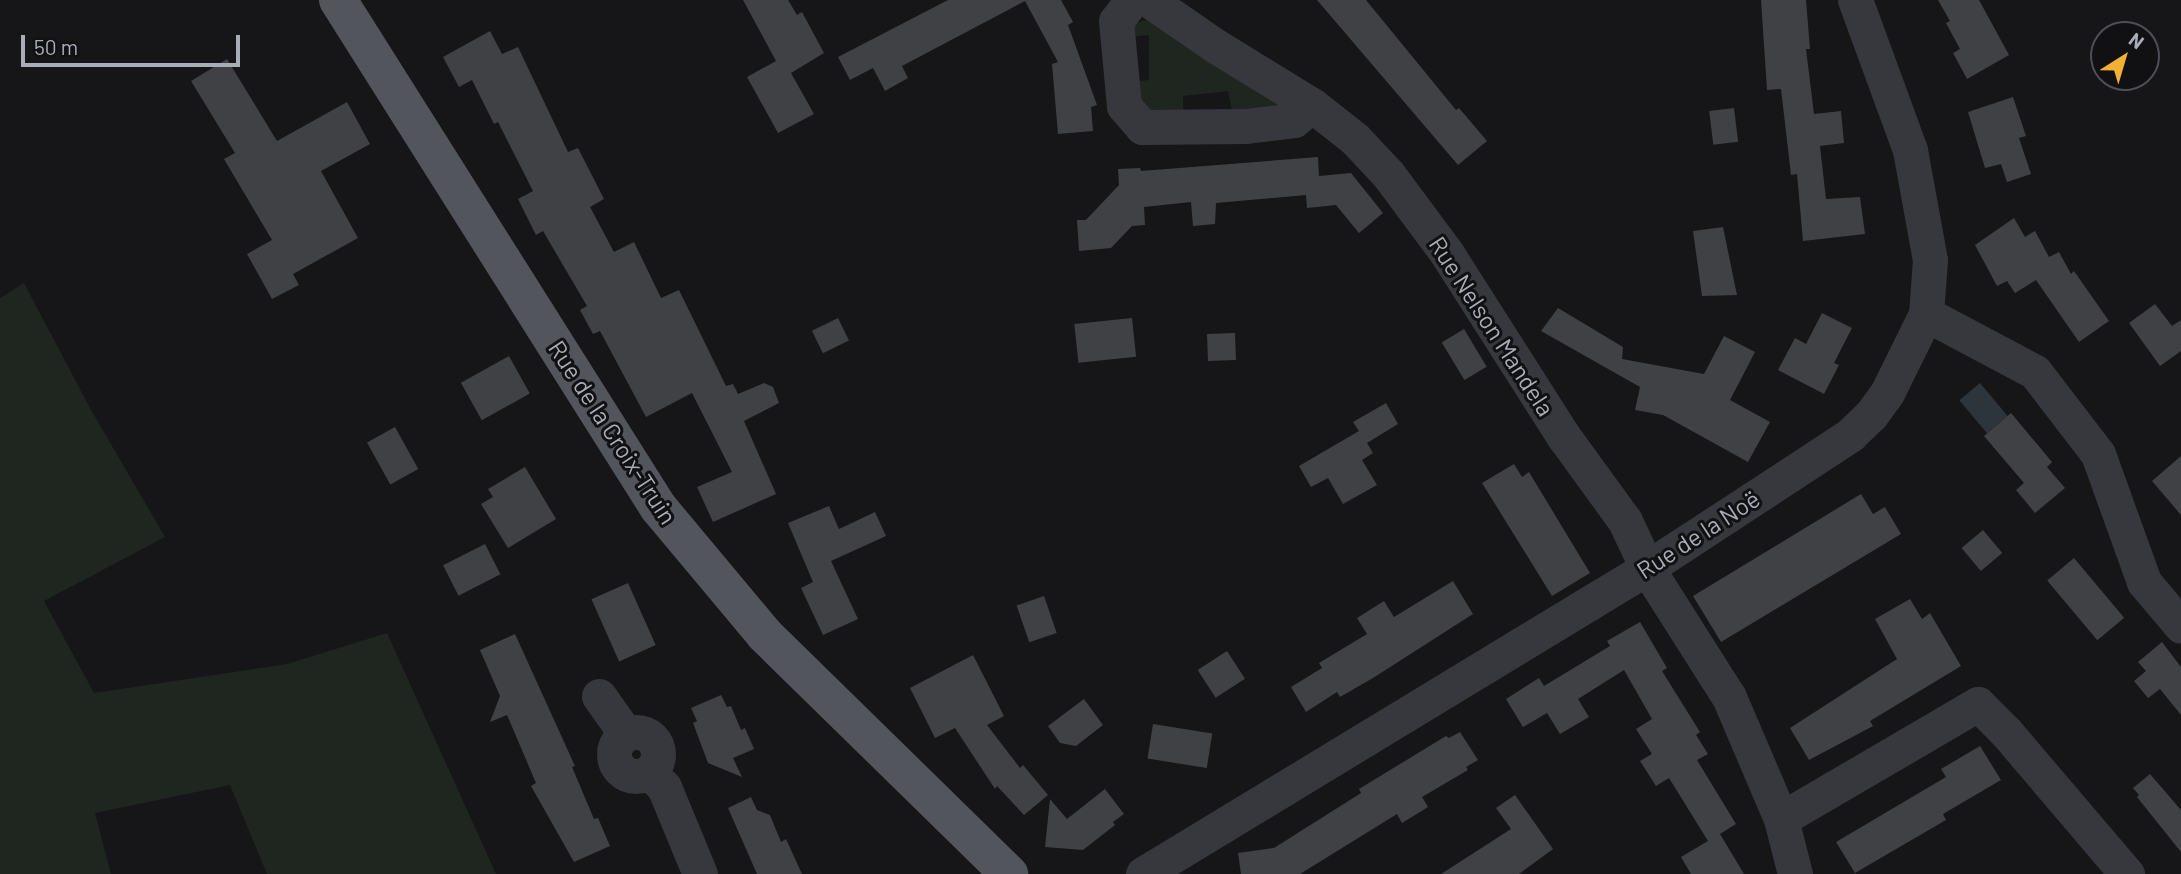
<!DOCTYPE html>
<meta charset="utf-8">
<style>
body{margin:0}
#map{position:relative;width:2181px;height:874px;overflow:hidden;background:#161618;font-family:Barlow,sans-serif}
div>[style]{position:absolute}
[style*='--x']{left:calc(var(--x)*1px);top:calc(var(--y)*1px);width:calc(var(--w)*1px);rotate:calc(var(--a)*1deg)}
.green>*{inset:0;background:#1e261f}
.water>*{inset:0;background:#2c353c;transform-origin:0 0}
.building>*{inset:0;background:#404145;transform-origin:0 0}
.minor>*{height:35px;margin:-17.5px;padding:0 17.5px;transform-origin:17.5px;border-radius:17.5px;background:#37383d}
.minor>.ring{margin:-17.5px;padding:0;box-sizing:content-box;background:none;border:35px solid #37383d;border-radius:50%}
.major>*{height:38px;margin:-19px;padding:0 19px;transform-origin:19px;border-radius:19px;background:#53555c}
span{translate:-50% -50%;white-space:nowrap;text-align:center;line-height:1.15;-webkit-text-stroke:6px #111113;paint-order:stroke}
.street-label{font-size:24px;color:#a8adb8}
.north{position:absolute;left:2090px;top:21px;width:70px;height:70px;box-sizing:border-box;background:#111113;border:2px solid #4d4f55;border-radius:50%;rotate:37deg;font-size:19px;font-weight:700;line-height:28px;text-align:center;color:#a8adb8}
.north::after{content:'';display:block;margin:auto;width:24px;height:32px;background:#f2b134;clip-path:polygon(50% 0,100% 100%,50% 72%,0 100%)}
.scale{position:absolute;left:21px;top:35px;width:219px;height:32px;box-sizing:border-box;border:4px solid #a8adb8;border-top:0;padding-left:9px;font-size:21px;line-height:24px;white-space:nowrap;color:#a8adb8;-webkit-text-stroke:5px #111113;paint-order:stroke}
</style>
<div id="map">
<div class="green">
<i style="clip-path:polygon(1144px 20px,1158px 23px,1276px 97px,1277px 105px,1233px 115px,1228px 91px,1183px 96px,1183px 117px,1149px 114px,1131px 82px,1149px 80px,1149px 35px,1127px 37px,1130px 27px)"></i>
<i style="clip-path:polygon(24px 283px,90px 408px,165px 537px,44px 601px,94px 693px,287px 664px,387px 633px,496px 874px,267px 874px,230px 785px,95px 813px,111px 874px,0 874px,0 298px)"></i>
</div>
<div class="water">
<i style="left:1980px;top:383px;width:43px;height:27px;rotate:50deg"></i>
</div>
<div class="building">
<i style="clip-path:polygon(743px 0,788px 0,797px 15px,802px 12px,824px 53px,791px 73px,814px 114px,778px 133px,747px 77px,776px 61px)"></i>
<i style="clip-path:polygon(948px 0,1061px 0,1073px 22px,1068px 25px,1097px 105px,1091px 107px,1093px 131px,1058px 134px,1052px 64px,1058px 62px,1025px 1px,902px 66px,908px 78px,885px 91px,873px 68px,850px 80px,838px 57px)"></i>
<i style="clip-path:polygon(1317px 0,1366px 0,1456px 110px,1459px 108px,1487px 141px,1458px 165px)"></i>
<i style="clip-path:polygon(1761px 0,1806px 0,1810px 49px,1806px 49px,1814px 114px,1841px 111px,1844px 143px,1820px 146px,1826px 199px,1860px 197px,1865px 234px,1803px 241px,1797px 174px,1791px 175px,1781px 89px,1767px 90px)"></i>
<i style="clip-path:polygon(1938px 0,1979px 0,2009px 55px,1967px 79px,1953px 53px,1960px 49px,1946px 23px,1950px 21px)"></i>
<i style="clip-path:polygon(490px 31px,502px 54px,518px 47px,568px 152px,578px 148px,604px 199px,590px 207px,614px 252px,634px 242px,661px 298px,679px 290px,726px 386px,733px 384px,738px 394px,764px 383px,773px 387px,779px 403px,744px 421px,776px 494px,713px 522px,697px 487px,732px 472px,692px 393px,646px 417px,600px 331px,593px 334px,580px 310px,587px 306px,543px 231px,536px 235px,518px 199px,533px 191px,498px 122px,494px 124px,472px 80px,459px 87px,443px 57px)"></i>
<i style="clip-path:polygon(227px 59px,277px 141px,347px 102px,370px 144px,321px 171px,358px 238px,293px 274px,299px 285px,272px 299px,247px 254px,272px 240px,224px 159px,235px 153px,191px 81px)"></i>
<i style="clip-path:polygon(2013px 97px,2026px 136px,2019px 138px,2031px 174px,2007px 182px,2001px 164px,1985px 168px,1968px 112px)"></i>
<i style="left:1734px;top:108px;width:34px;height:25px;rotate:83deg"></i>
<i style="clip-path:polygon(1318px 157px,1319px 176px,1351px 173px,1383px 213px,1359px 233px,1336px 205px,1307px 208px,1306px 195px,1216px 203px,1215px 224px,1193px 226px,1191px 202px,1144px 207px,1145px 225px,1132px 226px,1111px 248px,1079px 251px,1077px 220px,1086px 220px,1119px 185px,1118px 169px,1140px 168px,1141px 171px)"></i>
<i style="clip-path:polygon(2014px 218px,2025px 237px,2035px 231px,2049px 257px,2059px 252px,2071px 274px,2074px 271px,2109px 321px,2079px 342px,2036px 280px,2015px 293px,2007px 281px,1997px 286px,1975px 245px)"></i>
<i style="clip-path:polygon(1723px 227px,1737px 295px,1702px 296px,1693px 231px)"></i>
<i style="clip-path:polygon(2155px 304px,2172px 326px,2181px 320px,2181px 351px,2160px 366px,2129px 323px)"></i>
<i style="clip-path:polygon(1558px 308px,1623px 347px,1622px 359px,1704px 374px,1724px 336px,1755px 352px,1730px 400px,1770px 422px,1748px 462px,1663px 415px,1635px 410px,1640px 387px,1541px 331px)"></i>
<i style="clip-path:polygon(1822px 313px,1852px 328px,1834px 363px,1839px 365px,1824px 394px,1778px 370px,1795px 338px,1806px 344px)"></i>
<i style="left:838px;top:318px;width:25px;height:29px;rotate:64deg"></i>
<i style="left:1132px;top:318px;width:39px;height:58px;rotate:84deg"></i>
<i style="left:1464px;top:329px;width:44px;height:26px;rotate:59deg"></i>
<i style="left:1235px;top:333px;width:27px;height:28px;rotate:88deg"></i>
<i style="left:509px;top:356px;width:43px;height:55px;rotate:61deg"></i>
<i style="clip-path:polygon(1386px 403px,1398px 424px,1367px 443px,1373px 453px,1362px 460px,1377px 485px,1343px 504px,1328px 478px,1311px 487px,1299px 466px,1359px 431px,1353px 422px)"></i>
<i style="clip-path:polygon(2011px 413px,2052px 462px,2047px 467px,2065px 488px,2035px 513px,2016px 490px,2024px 483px,1984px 436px)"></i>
<i style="left:395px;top:427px;width:48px;height:32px;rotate:61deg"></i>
<i style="clip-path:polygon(2181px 456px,2181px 515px,2152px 481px)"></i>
<i style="clip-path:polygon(1514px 464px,1522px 477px,1529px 472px,1590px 573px,1552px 596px,1482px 483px)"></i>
<i style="clip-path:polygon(525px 467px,556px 519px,508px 548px,481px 504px,493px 497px,488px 489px)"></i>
<i style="clip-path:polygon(1861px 494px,1873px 514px,1885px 507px,1901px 534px,1721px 642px,1693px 596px)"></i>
<i style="clip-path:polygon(829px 506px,839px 529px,875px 512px,886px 536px,831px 561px,858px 619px,823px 635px,801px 588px,813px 582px,788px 523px)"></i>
<i style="left:1983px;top:530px;width:30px;height:28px;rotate:50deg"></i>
<i style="left:485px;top:544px;width:34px;height:47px;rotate:63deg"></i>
<i style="left:2074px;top:558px;width:78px;height:35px;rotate:50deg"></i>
<i style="clip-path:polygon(1453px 581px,1473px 614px,1373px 678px,1340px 697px,1337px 692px,1306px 712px,1291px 687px,1322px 668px,1319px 663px,1367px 634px,1357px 618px,1384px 601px,1394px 617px)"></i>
<i style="left:628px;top:583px;width:68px;height:40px;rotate:66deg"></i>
<i style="left:1044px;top:596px;width:39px;height:29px;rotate:71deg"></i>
<i style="clip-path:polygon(1910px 599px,1922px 619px,1930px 613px,1961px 666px,1870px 721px,1873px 726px,1809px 760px,1790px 728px,1897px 659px,1875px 619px)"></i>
<i style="clip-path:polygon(1640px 622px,1667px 668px,1662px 671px,1700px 732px,1696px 735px,1708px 754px,1697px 760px,1736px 824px,1720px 834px,1744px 874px,1691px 874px,1681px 857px,1708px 841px,1669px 778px,1656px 786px,1640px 761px,1652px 754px,1636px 729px,1652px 719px,1624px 670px,1578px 699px,1589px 717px,1560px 734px,1547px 713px,1523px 727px,1506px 699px,1539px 678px,1544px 686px,1610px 646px,1607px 641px)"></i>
<i style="clip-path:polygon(515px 634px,575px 766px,572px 767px,594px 819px,598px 818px,610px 846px,574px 862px,531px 786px,536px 783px,507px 715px,490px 722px,500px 696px,480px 650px)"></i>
<i style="clip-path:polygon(2162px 642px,2181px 667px,2181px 715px,2160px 689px,2148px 698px,2134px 681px,2146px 671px,2138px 662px)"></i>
<i style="left:1227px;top:651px;width:33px;height:35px;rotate:57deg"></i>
<i style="clip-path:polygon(973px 655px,1004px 716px,987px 725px,1020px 768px,1023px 765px,1048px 795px,1024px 815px,997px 786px,995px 789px,955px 728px,935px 738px,910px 688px)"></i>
<i style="clip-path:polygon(721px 695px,727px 707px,731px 706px,741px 730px,745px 728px,754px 749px,733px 758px,742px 777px,708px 763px,693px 723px,697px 721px,691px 708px)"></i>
<i style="clip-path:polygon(1084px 699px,1103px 725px,1076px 746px,1060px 743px,1048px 726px)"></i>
<i style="left:1153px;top:724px;width:60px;height:35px;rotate:9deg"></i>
<i style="clip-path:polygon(1460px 732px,1478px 760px,1466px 767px,1468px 770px,1422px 797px,1428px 807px,1402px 823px,1397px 814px,1300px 874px,1241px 874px,1238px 853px,1274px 848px,1361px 793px,1359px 789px,1446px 736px,1449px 738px)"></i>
<i style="clip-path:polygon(1980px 746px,2001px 780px,1943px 814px,1946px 820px,1855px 873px,1836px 842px,1946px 777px,1941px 769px)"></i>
<i style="clip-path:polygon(2150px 774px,2181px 810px,2181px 852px,2137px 797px,2139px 795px,2133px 788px)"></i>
<i style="clip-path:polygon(1105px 789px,1124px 814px,1113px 822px,1115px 825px,1083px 850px,1045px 847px,1050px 799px,1067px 819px)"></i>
<i style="clip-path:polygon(1515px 795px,1553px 849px,1519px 874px,1441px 874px,1511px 829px,1496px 808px)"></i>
<i style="clip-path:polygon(751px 797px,757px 810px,770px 815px,781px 842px,786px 839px,802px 874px,757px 874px,728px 808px)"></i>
</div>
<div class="minor">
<i style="--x:1132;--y:0;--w:26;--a:127"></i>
<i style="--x:1116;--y:21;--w:85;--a:84.6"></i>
<i style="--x:1124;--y:106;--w:28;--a:49"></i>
<i style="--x:1142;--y:127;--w:104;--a:-0.6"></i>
<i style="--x:1246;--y:126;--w:48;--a:-7.1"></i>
<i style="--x:1294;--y:120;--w:23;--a:-40"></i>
<i style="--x:1149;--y:0;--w:79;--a:34.7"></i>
<i style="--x:1214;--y:45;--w:115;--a:31.5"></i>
<i style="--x:1312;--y:105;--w:55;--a:38.3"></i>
<i style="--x:1355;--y:139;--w:48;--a:46.7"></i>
<i style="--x:1388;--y:174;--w:97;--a:53.4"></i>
<i style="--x:1446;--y:252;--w:219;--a:57.5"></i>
<i style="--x:1564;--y:437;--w:104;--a:54"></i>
<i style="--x:1625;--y:521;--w:52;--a:64.9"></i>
<i style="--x:1647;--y:568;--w:153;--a:57.6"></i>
<i style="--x:1729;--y:697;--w:133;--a:66.9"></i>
<i style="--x:1781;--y:819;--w:57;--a:75.7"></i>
<i style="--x:1926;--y:314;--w:123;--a:28"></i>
<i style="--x:2035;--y:372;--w:103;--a:52.5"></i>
<i style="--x:2098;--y:454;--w:136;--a:70.2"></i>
<i style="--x:2144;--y:582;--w:57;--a:49.9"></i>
<i style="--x:599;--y:696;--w:47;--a:54.6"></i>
<i class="ring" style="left:614px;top:732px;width:9px;height:9px"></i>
<i style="--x:649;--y:772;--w:21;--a:45"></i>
<i style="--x:664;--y:787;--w:94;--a:67.5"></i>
<i style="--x:1781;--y:819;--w:228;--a:-30.3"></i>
<i style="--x:1978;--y:704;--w:40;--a:45"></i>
<i style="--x:2006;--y:732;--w:187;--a:49.6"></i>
<i style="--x:1143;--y:874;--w:590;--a:-31.26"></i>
<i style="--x:1647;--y:568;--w:243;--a:-33.2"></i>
<i style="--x:1850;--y:435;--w:29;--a:-44"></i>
<i style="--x:1871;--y:415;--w:27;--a:-54"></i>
<i style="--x:1887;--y:393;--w:88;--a:-63.7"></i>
<i style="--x:1926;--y:314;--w:54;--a:-85.8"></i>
<i style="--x:1930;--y:260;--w:112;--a:-100.3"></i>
<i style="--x:1910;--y:150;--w:160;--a:-110.1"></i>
</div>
<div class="major">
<i style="--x:338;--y:0;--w:600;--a:57.74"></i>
<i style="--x:658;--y:507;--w:167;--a:50.1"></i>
<i style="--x:765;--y:635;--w:342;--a:44.4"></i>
</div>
<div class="street-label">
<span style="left:1492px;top:326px;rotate:57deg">Rue Nelson Mandela</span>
<span style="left:613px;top:432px;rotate:57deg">Rue de la Croix-Truin</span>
<span style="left:1698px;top:534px;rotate:-33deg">Rue de la Noë</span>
</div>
<div class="north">N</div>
<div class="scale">50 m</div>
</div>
